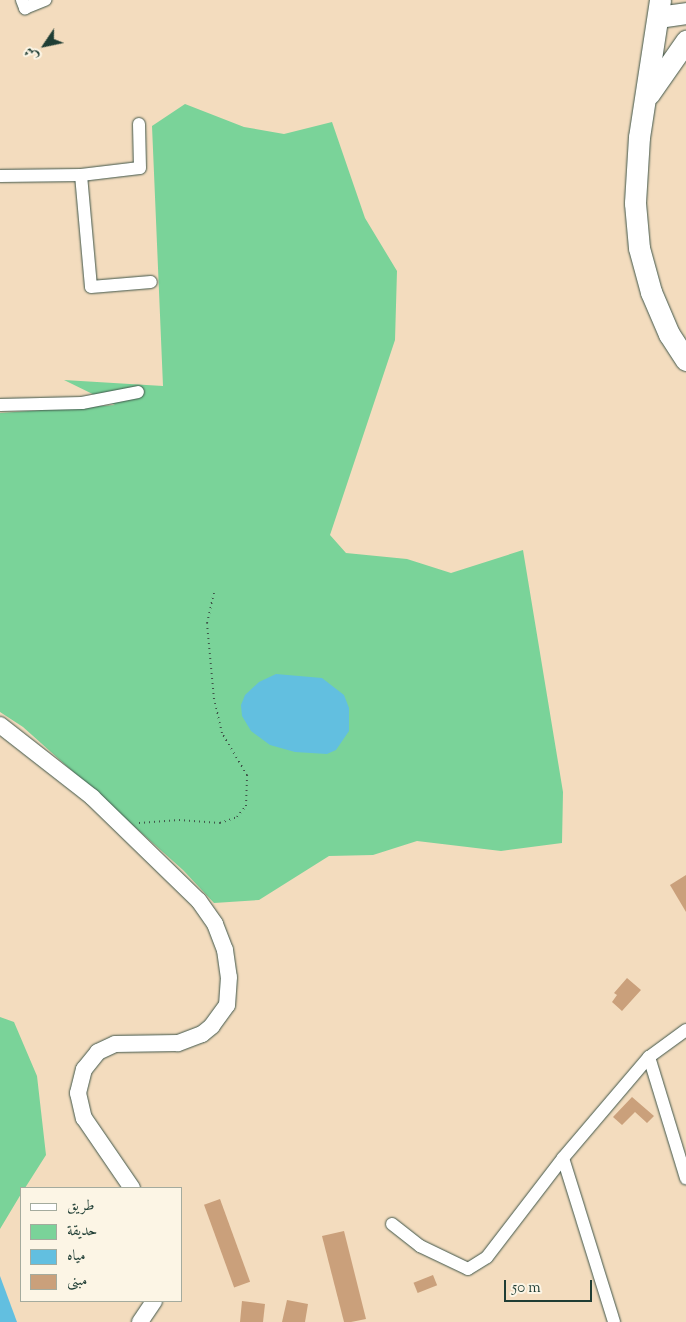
<!DOCTYPE html>
<meta charset="utf-8">
<style>
body{margin:0}
#map{position:relative;width:686px;height:1322px;overflow:hidden;background:#f3dcbe;font-family:"Sorts Mill Goudy",Amiri,serif}
div>[style]{position:absolute}
[style*='--x']{left:calc(var(--x)*1px);top:calc(var(--y)*1px);width:calc(var(--w)*1px);rotate:calc(var(--a)*1deg)}
.green>*{inset:0;background:#7ad399}
.water>*{inset:0;background:#62bfe0}
.building>*{inset:0;background:#caa07b;transform-origin:0 0}
.path>*{height:2px;margin-top:-1px;transform-origin:0;background:repeating-linear-gradient(90deg,#3f5549 0 1px,transparent 0 5px)}
.roads{filter:drop-shadow(0 0 1px #3f5549) drop-shadow(0 0 1px #3f5549)}
.minor>*{height:12px;margin:-6px;padding:0 6px;transform-origin:6px;border-radius:6px;background:#fff}
.tertiary>*{height:16px;margin:-8px;padding:0 8px;transform-origin:8px;border-radius:8px;background:#fff}
.primary>*{height:21px;margin:-10.5px;padding:0 10.5px;transform-origin:10.5px;border-radius:10.5px;background:#fff}
span{translate:-50% -50%;white-space:nowrap;text-align:center;line-height:1.15;-webkit-text-stroke:4px #fcf5e5;paint-order:stroke}
.legend{position:absolute;left:20px;top:1187px;width:162px;height:115px;box-sizing:border-box;background:#fcf5e5;border:1px solid #a4ab9e;margin:0;padding:6px 9px;list-style:none;font-size:15px;color:#1f3d34}
.legend li{display:flex;align-items:center;gap:10px;height:25px}
.legend b{width:25px;border:1px solid #a4ab9e}
.north{position:absolute;left:20px;top:20px;width:50px;height:50px;-webkit-text-stroke:4px #fcf5e5;paint-order:stroke;rotate:236deg;font-size:14px;font-weight:700;line-height:20px;text-align:center;color:#1f3d34}
.north::after{content:'';display:block;margin:auto;width:18px;height:22px;background:#1f3d34;clip-path:polygon(50% 0,100% 100%,50% 72%,0 100%)}
.scale{position:absolute;left:504px;top:1280px;width:88px;height:22px;box-sizing:border-box;border:2px solid #1f3d34;border-top:0;padding-left:6px;font-size:15px;line-height:18px;white-space:nowrap;color:#1f3d34;-webkit-text-stroke:4px #fcf5e5;paint-order:stroke}
</style>
<div id="map">
<div class="green">
<i style="clip-path:polygon(185px 104px,244px 127px,284px 134px,332px 122px,365px 218px,397px 271px,395px 340px,330px 535px,346px 553px,407px 559px,451px 573px,523px 550px,563px 792px,562px 843px,501px 851px,417px 841px,373px 855px,329px 856px,259px 900px,214px 903px,183px 870px,23px 727px,0 712px,0 413px,115px 405px,64px 380px,163px 386px,152px 126px)"></i>
<i style="clip-path:polygon(0 1017px,14px 1022px,37px 1076px,46px 1155px,25px 1188px,21px 1188px,21px 1194px,0 1229px)"></i>
</div>
<div class="water">
<i style="clip-path:polygon(276px 674px,322px 678px,344px 695px,349px 708px,349px 731px,336px 750px,327px 754px,295px 752px,270px 745px,251px 731px,242px 716px,241px 705px,245px 695px,259px 682px)"></i>
<i style="clip-path:polygon(0 1276px,17px 1322px,0 1322px)"></i>
</div>
<div class="building">
<i style="clip-path:polygon(686px 875px,686px 912px,670px 885px)"></i>
<i style="clip-path:polygon(627px 978px,641px 990px,622px 1011px,612px 1002px,617px 995px,614px 993px)"></i>
<i style="clip-path:polygon(632px 1097px,654px 1116px,647px 1123px,635px 1112px,622px 1125px,613px 1117px)"></i>
<i style="left:220px;top:1199px;width:88px;height:17px;rotate:70deg"></i>
<i style="clip-path:polygon(344px 1231px,366px 1319px,351px 1322px,344px 1322px,322px 1236px)"></i>
<i style="left:433px;top:1275px;width:11px;height:21px;rotate:68deg"></i>
<i style="clip-path:polygon(287px 1300px,308px 1304px,305px 1322px,282px 1322px)"></i>
<i style="clip-path:polygon(242px 1301px,265px 1304px,263px 1322px,240px 1322px)"></i>
</div>
<div class="path">
<i style="--x:139;--y:823;--w:40;--a:-4.3"></i>
<i style="--x:179;--y:820;--w:41;--a:4.2"></i>
<i style="--x:220;--y:823;--w:18;--a:-19"></i>
<i style="--x:237;--y:817;--w:14;--a:-51"></i>
<i style="--x:246;--y:806;--w:31;--a:-88"></i>
<i style="--x:247;--y:775;--w:49;--a:-120.8"></i>
<i style="--x:222;--y:733;--w:35;--a:-103"></i>
<i style="--x:214;--y:699;--w:76;--a:-95.3"></i>
<i style="--x:207;--y:623;--w:32;--a:-77"></i>
</div>
<div class="roads">
<div class="minor">
<i style="--x:22;--y:0;--w:9;--a:69"></i>
<i style="--x:25;--y:8;--w:22;--a:-22"></i>
<i style="--x:81;--y:175;--w:112;--a:84.9"></i>
<i style="--x:91;--y:287;--w:60;--a:-4.8"></i>
<i style="--x:0;--y:176;--w:81;--a:-0.7"></i>
<i style="--x:81;--y:175;--w:59;--a:-6.8"></i>
<i style="--x:140;--y:168;--w:44;--a:-91.3"></i>
<i style="--x:0;--y:405;--w:82;--a:-1.4"></i>
<i style="--x:82;--y:403;--w:57;--a:-11.1"></i>
<i style="--x:649;--y:1057;--w:127;--a:73"></i>
<i style="--x:563;--y:1158;--w:172;--a:72.7"></i>
<i style="--x:392;--y:1224;--w:36;--a:38"></i>
<i style="--x:420;--y:1246;--w:53;--a:25.6"></i>
<i style="--x:468;--y:1269;--w:22;--a:-32"></i>
<i style="--x:487;--y:1257;--w:125;--a:-52.5"></i>
<i style="--x:563;--y:1158;--w:133;--a:-49.6"></i>
<i style="--x:649;--y:1057;--w:46;--a:-36.1"></i>
</div>
<div class="tertiary">
<i style="--x:0;--y:725;--w:117;--a:38"></i>
<i style="--x:92;--y:797;--w:149;--a:44.2"></i>
<i style="--x:199;--y:901;--w:28;--a:55"></i>
<i style="--x:215;--y:924;--w:28;--a:69"></i>
<i style="--x:225;--y:950;--w:27;--a:82"></i>
<i style="--x:229;--y:977;--w:28;--a:94"></i>
<i style="--x:227;--y:1005;--w:26;--a:126"></i>
<i style="--x:212;--y:1026;--w:13;--a:141"></i>
<i style="--x:202;--y:1034;--w:26;--a:159"></i>
<i style="--x:178;--y:1043;--w:63;--a:179.1"></i>
<i style="--x:115;--y:1044;--w:19;--a:155"></i>
<i style="--x:98;--y:1052;--w:22;--a:129"></i>
<i style="--x:84;--y:1069;--w:25;--a:104"></i>
<i style="--x:78;--y:1093;--w:26;--a:77"></i>
<i style="--x:84;--y:1118;--w:85;--a:55.6"></i>
<i style="--x:140;--y:1322;--w:25;--a:-56"></i>
</div>
<div class="primary">
<i style="--x:660;--y:0;--w:139;--a:98.7"></i>
<i style="--x:639;--y:137;--w:66;--a:93.5"></i>
<i style="--x:635;--y:203;--w:45;--a:84.9"></i>
<i style="--x:639;--y:248;--w:46;--a:74.7"></i>
<i style="--x:651;--y:292;--w:46;--a:66.8"></i>
<i style="--x:669;--y:334;--w:31;--a:57"></i>
<i style="--x:658;--y:17;--w:28;--a:-8"></i>
<i style="--x:649;--y:94;--w:65;--a:-55.1"></i>
</div>
</div>
<ul class="legend">
<li><b style="height:6px;background:#fff"></b>طريق</li>
<li><b style="height:14px;background:#7ad399"></b>حديقة</li>
<li><b style="height:14px;background:#62bfe0"></b>مياه</li>
<li><b style="height:14px;background:#caa07b"></b>مبنى</li>
</ul>
<div class="north">ش</div>
<div class="scale">50 m</div>
</div>
